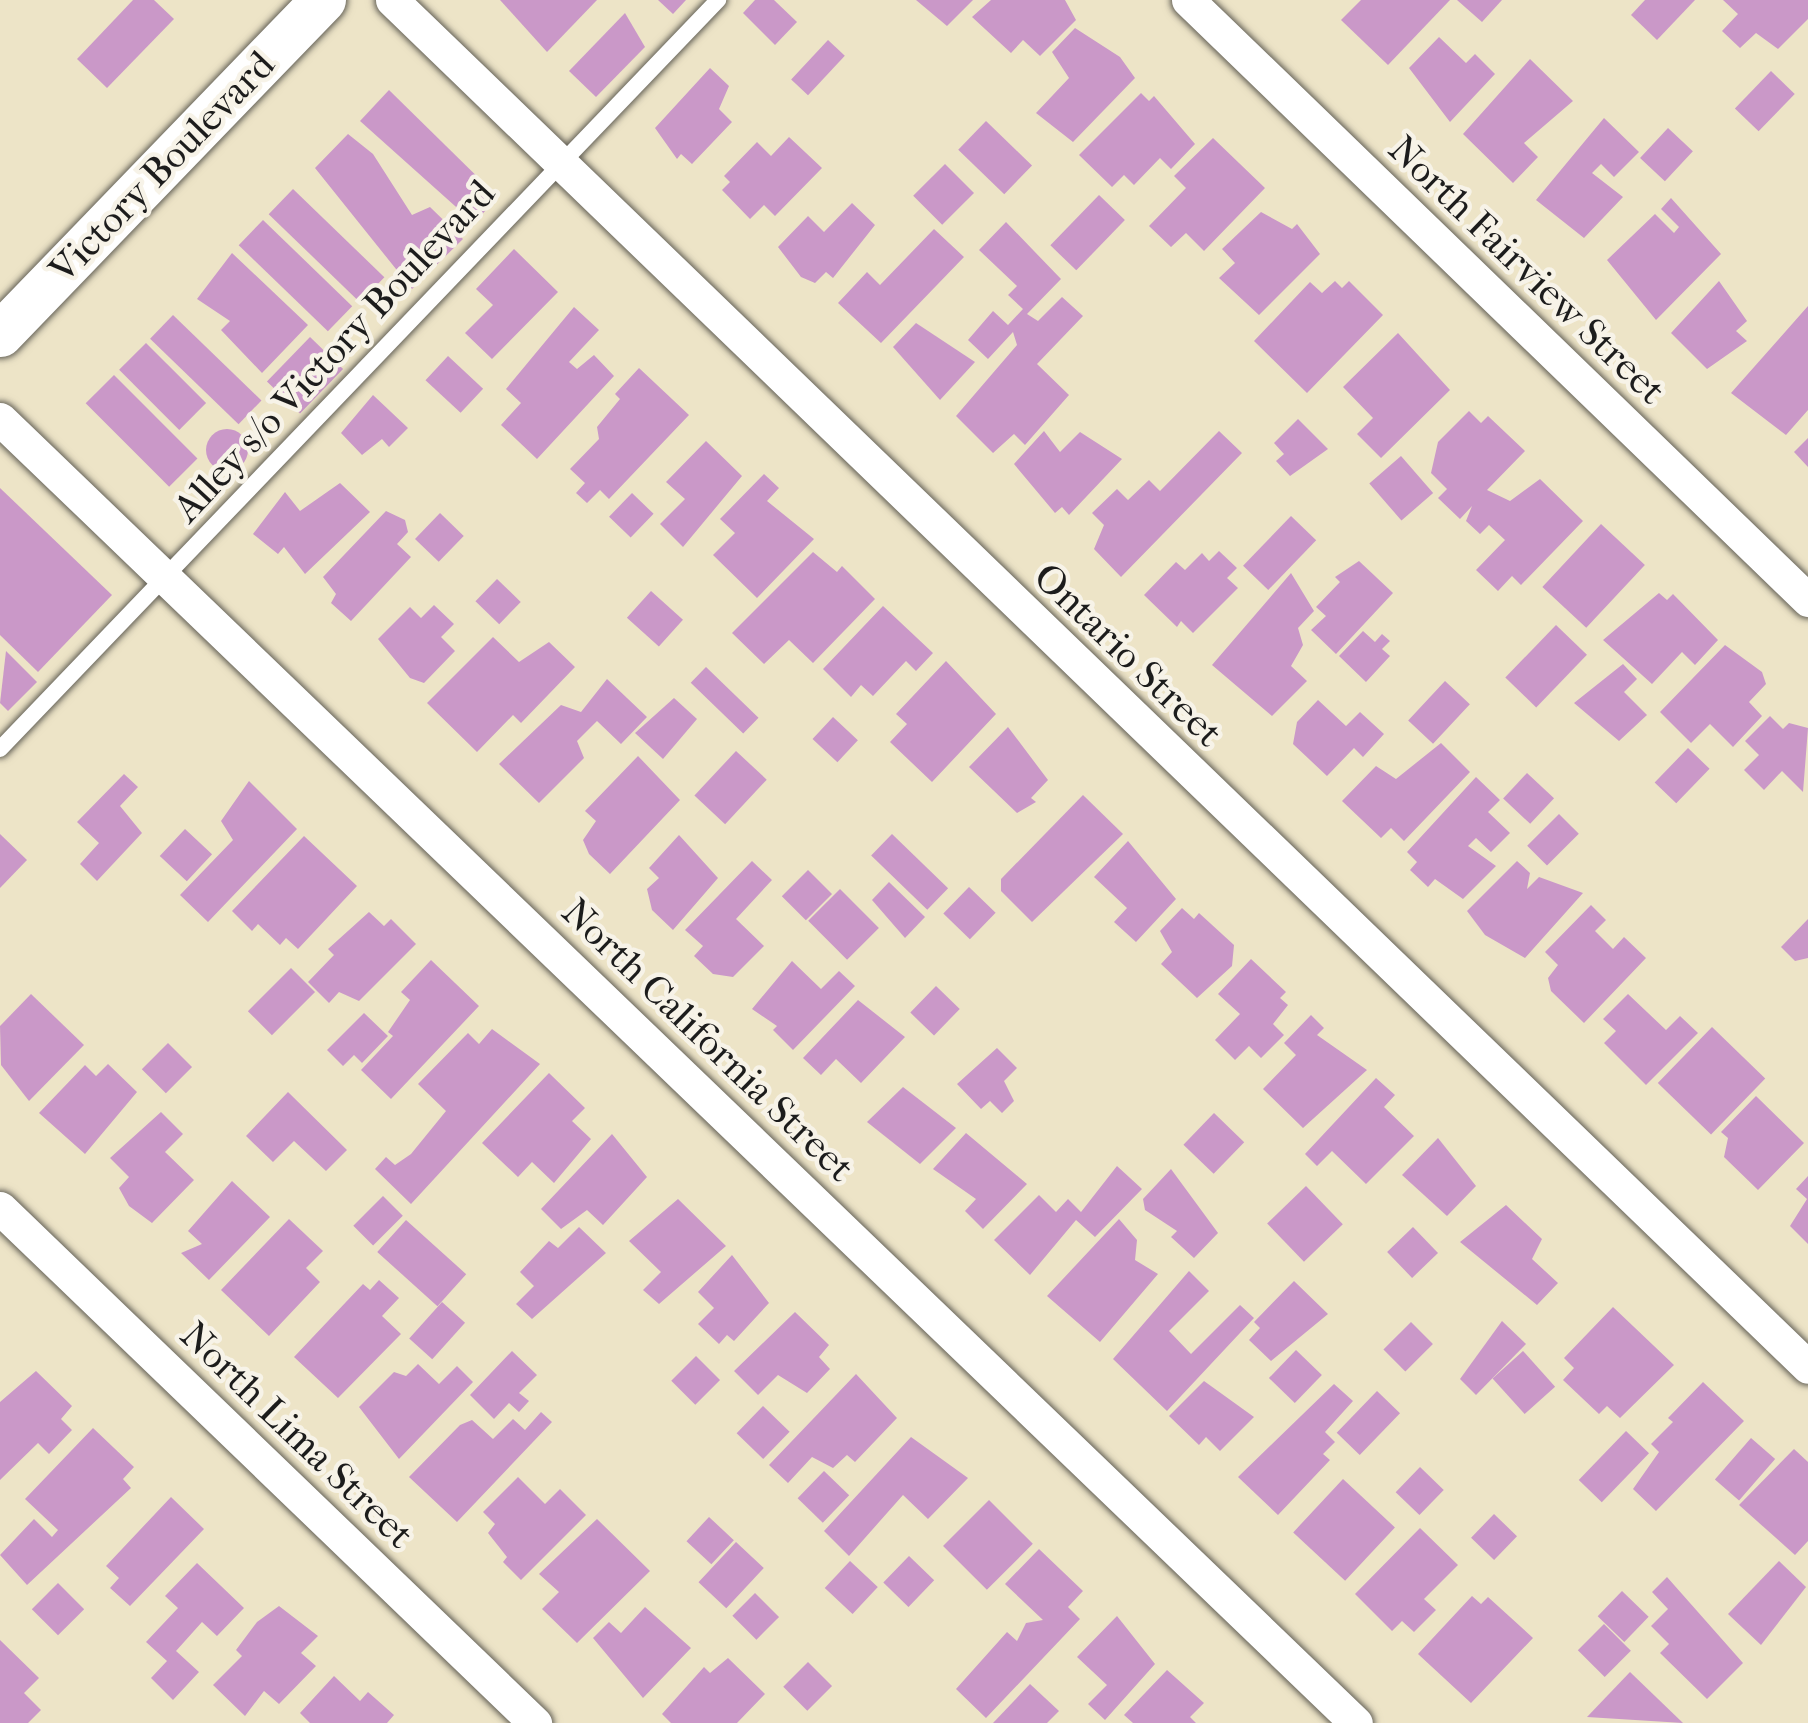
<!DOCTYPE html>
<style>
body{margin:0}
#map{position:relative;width:1808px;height:1723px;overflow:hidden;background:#ede4c7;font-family:"IM FELL French Canon",serif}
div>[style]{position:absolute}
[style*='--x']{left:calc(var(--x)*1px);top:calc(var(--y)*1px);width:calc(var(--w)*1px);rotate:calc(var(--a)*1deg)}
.building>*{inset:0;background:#ca98c8;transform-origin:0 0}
.round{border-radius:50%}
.roads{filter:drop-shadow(0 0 3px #656258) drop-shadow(0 0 3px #656258)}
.lane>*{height:16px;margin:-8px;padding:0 8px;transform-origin:8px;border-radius:8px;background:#fff}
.street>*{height:33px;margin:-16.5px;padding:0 16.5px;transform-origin:16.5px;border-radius:16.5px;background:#fff}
.secondary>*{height:45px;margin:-22.5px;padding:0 22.5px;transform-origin:22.5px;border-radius:22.5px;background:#fff}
span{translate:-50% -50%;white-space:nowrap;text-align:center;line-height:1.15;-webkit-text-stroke:9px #f7f3e8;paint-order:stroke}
.street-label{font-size:39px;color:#1c1c1c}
</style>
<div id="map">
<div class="building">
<i style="clip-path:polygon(133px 0,154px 0,174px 19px,107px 88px,77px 59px)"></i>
<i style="clip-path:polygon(500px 0,597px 0,547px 52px)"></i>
<i style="clip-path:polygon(658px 0,686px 0,673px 14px)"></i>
<i style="clip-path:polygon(755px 0,774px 0,797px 22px,775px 45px,743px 13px)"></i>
<i style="clip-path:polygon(916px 0,973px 0,947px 26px)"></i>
<i style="clip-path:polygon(991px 0,1065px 0,1076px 20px,1040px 56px,1023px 40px,1011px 53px,972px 17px)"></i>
<i style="clip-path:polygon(1361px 0,1450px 0,1388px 65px,1341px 20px)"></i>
<i style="clip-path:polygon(1457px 0,1502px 0,1482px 22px)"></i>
<i style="clip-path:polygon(1645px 0,1695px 0,1657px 40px,1631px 15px)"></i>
<i style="clip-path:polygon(1723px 0,1808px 0,1808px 19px,1778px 49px,1756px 33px,1740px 48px,1722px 31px,1738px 14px)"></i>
<i style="clip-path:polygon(625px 13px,645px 47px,596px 97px,569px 71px)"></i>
<i style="clip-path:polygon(1075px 28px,1120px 57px,1135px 78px,1073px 142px,1036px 113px,1069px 78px,1052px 52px)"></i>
<i style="clip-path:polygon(1439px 37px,1466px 63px,1475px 54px,1495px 74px,1450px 122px,1409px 68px)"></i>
<i style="left:828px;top:40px;width:23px;height:54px;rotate:43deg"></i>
<i style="clip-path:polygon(1530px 59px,1573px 101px,1524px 143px,1538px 157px,1513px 183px,1463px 134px)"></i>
<i style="clip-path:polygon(710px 68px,729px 86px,719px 109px,732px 122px,692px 164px,681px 154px,677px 159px,655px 128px)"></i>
<i style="left:1771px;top:71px;width:33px;height:52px;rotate:44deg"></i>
<i style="clip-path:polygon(389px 90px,498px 197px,474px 223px,360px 121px)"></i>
<i style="clip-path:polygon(1141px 93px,1149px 101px,1154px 96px,1195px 144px,1171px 169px,1160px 158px,1134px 185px,1124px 175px,1112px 187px,1079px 155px)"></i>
<i style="clip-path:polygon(1604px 118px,1639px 152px,1614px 177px,1601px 164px,1592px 173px,1623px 197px,1584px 238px,1536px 200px)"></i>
<i style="left:986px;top:121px;width:64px;height:40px;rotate:44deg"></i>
<i style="left:1668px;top:128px;width:34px;height:41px;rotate:43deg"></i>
<i style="clip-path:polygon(348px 134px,373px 154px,412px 215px,430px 207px,463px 239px,412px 289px,315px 168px)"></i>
<i style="clip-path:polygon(789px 137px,822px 168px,775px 216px,764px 205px,750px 219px,722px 190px,730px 182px,724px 176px,757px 142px,771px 156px)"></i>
<i style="clip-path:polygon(1213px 138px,1265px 188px,1204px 251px,1186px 233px,1171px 247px,1149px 226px,1186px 188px,1174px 176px)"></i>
<i style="left:945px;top:164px;width:41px;height:45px;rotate:45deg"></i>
<i style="left:293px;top:189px;width:127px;height:35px;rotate:44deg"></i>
<i style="left:1099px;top:195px;width:36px;height:70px;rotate:44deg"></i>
<i style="clip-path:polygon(1671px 198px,1721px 254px,1656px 320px,1607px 260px,1655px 214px,1674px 233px,1679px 227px,1661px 209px)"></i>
<i style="clip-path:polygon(852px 203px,875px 225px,833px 278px,826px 272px,815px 283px,801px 277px,778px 247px,808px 216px,824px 232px)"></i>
<i style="clip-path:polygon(1261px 212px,1292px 229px,1297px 224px,1320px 254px,1259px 315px,1219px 278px,1235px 263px,1222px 249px)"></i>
<i style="left:263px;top:220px;width:124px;height:35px;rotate:44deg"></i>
<i style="clip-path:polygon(1006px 222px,1061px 279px,1027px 314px,1038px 321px,1062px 297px,1083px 316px,1037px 364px,1069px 395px,1025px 445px,1014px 434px,993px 453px,956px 416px,1017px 345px,1013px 332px,988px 359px,968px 340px,993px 311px,1008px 325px,1023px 309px,1008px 295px,1017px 286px,979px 250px)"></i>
<i style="clip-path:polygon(934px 229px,964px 257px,881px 343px,838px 303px,867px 272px,880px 285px)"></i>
<i style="clip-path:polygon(514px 249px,558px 292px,492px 359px,465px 333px,493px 305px,476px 289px)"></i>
<i style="clip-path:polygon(232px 253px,308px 325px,262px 373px,221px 330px,230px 321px,197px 299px)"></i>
<i style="clip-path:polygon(1335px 281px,1342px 288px,1349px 281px,1383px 315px,1307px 393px,1254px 341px,1310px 282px,1322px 293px)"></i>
<i style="clip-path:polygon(1719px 281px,1747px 321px,1736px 331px,1747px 341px,1707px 369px,1671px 333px)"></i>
<i style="clip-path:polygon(1808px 306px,1808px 383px,1796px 377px,1808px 383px,1808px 410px,1786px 435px,1731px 393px)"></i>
<i style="clip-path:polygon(574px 307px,599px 330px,569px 362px,577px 369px,594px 355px,614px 376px,537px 459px,501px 425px,521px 403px,506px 389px)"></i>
<i style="left:173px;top:315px;width:123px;height:33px;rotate:44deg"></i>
<i style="clip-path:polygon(916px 323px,975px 362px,940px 400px,893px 347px)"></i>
<i style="clip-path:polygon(1398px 333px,1450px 390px,1381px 458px,1357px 434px,1373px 418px,1343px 387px)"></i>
<i style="left:310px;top:337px;width:46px;height:62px;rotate:44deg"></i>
<i style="left:146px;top:343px;width:85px;height:38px;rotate:45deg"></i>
<i style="left:448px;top:356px;width:48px;height:33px;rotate:43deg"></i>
<i style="clip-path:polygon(639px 368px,689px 415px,609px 499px,600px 490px,587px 503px,576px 493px,585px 483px,570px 469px,599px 439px,597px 427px,620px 399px,615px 394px)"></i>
<i style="left:114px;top:375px;width:118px;height:40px;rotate:45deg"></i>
<i style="clip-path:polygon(373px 395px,408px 428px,389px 447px,382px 439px,362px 455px,341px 433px)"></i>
<i style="clip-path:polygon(1469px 411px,1481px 423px,1488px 416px,1525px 451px,1487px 490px,1510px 501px,1540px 479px,1583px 521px,1521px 585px,1512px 576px,1498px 591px,1476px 570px,1505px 540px,1489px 525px,1480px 534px,1466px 521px,1472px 506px,1460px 519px,1438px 498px,1447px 489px,1431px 473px,1438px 442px)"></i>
<i style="clip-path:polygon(1298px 419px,1328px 449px,1290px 476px,1276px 461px,1284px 454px,1274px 443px)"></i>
<i class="round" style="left:206px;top:429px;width:42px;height:42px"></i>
<i style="clip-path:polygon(1044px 431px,1060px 452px,1080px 432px,1122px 459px,1069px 515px,1062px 507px,1055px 513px,1014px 464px)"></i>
<i style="clip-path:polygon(1219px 431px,1242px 453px,1121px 577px,1094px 549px,1104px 525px,1092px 513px,1117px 489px,1128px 500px,1149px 480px,1160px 491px)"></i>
<i style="clip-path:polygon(1808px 438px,1808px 467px,1794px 452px)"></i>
<i style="clip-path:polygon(706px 441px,742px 476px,683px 547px,660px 524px,685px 499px,666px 482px)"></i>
<i style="left:1401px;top:456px;width:49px;height:42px;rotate:49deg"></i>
<i style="clip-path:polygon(764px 474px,779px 488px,767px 501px,814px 539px,757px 598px,713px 555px,735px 533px,720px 519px)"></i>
<i style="clip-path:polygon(340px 483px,370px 512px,305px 574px,284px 547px,278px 554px,253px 534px,285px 492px,300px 511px)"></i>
<i style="clip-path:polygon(0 488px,112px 595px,38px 672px,0 635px)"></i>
<i style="left:632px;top:493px;width:30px;height:33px;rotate:44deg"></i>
<i style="clip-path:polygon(386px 511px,405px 520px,408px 532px,397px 544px,411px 557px,351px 621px,331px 603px,336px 594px,323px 577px)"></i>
<i style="left:440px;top:513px;width:33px;height:36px;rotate:44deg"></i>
<i style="left:1291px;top:516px;width:35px;height:69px;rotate:44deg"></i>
<i style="left:1601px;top:524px;width:60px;height:86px;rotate:43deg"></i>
<i style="clip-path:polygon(1219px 551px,1237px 568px,1227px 578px,1238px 588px,1193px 633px,1181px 621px,1177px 627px,1144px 595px,1176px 562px,1185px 570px,1202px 553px,1209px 561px)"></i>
<i style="clip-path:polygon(813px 552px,837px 572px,842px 566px,875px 599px,813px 663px,789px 640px,764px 664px,732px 633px)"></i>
<i style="clip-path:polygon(1359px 561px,1393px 593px,1336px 654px,1311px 630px,1326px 616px,1316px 607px,1340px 582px,1335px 577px)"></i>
<i style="clip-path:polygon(1291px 573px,1314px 611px,1298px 628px,1303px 645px,1291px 666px,1307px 681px,1272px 716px,1212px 665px)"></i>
<i style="left:497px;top:579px;width:33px;height:31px;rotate:44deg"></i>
<i style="left:651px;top:591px;width:43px;height:36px;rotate:42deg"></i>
<i style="clip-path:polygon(1659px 593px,1667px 600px,1673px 594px,1718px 640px,1695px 665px,1682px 652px,1652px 684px,1603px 640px)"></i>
<i style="clip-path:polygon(434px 605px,454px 624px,441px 637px,455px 651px,424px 683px,410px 678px,378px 639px,410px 607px,421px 618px)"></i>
<i style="clip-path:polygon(883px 606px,933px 653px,916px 671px,906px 661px,873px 696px,861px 685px,851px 697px,823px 669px)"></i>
<i style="left:1556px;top:625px;width:43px;height:73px;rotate:44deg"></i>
<i style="clip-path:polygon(1363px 631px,1375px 642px,1382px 634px,1390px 641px,1382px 649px,1390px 656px,1366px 682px,1339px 656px)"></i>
<i style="clip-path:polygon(493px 637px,519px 662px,549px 642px,575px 667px,521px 723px,513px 715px,477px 752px,427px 703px)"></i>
<i style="clip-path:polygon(1725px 645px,1762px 672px,1766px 684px,1749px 702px,1762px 716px,1733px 747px,1710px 724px,1691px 743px,1660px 712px)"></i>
<i style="clip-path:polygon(6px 651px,37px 682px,8px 711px,0 703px)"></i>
<i style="clip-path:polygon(946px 661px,996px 714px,932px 782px,890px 742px,907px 724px,896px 714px)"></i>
<i style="clip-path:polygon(1623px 664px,1637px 679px,1624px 692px,1647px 715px,1619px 741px,1574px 703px)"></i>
<i style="left:706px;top:667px;width:73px;height:22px;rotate:44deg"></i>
<i style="clip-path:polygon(607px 679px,647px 717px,621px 744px,597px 721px,577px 741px,584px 758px,539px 803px,499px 764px,561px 705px,581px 712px)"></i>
<i style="left:1445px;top:681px;width:34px;height:54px;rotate:43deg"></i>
<i style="clip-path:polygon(674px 698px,697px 719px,663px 759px,635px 733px)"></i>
<i style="clip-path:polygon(1318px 700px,1346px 726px,1360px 712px,1384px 734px,1363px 757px,1354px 748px,1327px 776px,1293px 744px,1297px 722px)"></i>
<i style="clip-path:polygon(1770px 716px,1783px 729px,1789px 723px,1808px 728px,1803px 792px,1782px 771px,1764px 790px,1744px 770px,1759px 755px,1745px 741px)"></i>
<i style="left:833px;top:717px;width:34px;height:30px;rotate:43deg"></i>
<i style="clip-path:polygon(1008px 727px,1048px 780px,1031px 798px,1036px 802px,1017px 813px,969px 767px)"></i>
<i style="clip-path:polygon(1441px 743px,1470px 772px,1404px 841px,1391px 828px,1381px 838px,1342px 801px,1376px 766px,1396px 779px)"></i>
<i style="left:1688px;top:748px;width:30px;height:48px;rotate:44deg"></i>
<i style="left:736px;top:751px;width:42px;height:61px;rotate:43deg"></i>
<i style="clip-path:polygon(638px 756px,680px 800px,610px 874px,589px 854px,583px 840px,596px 821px,585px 811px)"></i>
<i style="left:1527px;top:773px;width:37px;height:35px;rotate:43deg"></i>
<i style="clip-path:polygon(124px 774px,138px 787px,120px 806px,142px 833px,97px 881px,80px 864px,99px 843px,77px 822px)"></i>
<i style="clip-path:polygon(1476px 777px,1500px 800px,1488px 812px,1510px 833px,1491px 852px,1476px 838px,1468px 846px,1496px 866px,1463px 899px,1435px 879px,1428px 887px,1410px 870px,1417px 862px,1407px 852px)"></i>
<i style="clip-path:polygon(249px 781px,297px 829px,208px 922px,180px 895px,233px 840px,221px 821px)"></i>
<i style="clip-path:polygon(1083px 795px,1123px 834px,1032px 922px,1001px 891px,1001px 879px)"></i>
<i style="left:1559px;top:814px;width:28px;height:45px;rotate:45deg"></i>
<i style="left:185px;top:829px;width:37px;height:37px;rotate:43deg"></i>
<i style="clip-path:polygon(0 834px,27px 860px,0 888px)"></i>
<i style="left:892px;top:834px;width:78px;height:30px;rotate:44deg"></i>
<i style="clip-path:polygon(679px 835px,718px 878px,673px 930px,652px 910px,647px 889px,659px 878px,649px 868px)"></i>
<i style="clip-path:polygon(304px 836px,357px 886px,298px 949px,286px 938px,280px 945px,258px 924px,252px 931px,232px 911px)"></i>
<i style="clip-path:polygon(1128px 841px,1176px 899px,1136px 942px,1114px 922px,1127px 908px,1094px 877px)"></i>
<i style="clip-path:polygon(752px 861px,772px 880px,736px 919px,764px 946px,733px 977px,713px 974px,694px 956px,703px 946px,685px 930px)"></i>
<i style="clip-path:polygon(1517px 861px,1530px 873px,1527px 889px,1539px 877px,1583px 893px,1525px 958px,1485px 935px,1467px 911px)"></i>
<i style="left:808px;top:870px;width:34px;height:37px;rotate:45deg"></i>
<i style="clip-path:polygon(889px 882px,925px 917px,905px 938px,872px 900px)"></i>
<i style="left:969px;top:887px;width:37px;height:37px;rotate:44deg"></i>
<i style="left:840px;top:889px;width:55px;height:45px;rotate:45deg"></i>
<i style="clip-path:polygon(1591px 905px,1606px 920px,1595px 931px,1613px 949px,1624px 937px,1646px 958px,1584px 1023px,1551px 991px,1548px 978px,1558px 965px,1545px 952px)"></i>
<i style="clip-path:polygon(1182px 908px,1194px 919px,1199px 913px,1234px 945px,1232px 966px,1197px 998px,1161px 964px,1172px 952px,1160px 931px)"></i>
<i style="clip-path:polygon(369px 912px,384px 926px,391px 919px,416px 944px,359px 1001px,339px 992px,329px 1003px,308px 982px,334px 955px,328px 949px)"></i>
<i style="clip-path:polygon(1808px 919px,1808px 958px,1795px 961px,1781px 947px)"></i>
<i style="clip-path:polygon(1251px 959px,1286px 992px,1280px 998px,1288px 1005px,1273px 1024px,1284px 1035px,1261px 1058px,1249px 1046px,1235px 1060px,1215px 1040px,1240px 1014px,1218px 994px)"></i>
<i style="clip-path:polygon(431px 960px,479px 1006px,391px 1099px,361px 1070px,393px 1036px,388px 1032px,410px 1000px,401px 992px)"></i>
<i style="clip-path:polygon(792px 961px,821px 989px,839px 971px,855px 986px,793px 1050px,773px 1030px,777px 1026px,752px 1009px)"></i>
<i style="left:291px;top:968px;width:34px;height:61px;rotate:45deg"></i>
<i style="left:936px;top:986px;width:33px;height:37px;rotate:44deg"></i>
<i style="clip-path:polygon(31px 994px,84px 1045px,29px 1101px,1px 1065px,0 1026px)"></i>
<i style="clip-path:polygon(1628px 994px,1666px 1030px,1680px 1016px,1698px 1033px,1646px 1085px,1604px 1043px,1616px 1031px,1603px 1019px)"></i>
<i style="clip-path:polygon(858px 1000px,905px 1037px,861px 1083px,836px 1059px,821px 1075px,803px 1058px)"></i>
<i style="clip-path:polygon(364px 1013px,388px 1036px,362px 1063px,354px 1055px,343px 1066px,327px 1050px)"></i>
<i style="clip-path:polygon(1311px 1015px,1324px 1028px,1317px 1035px,1367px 1070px,1303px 1128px,1263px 1089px,1296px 1055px,1284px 1043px)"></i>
<i style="left:1712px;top:1027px;width:74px;height:78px;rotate:44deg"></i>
<i style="clip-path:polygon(492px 1029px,540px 1064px,411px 1204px,375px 1169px,386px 1157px,395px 1165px,411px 1154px,446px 1111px,418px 1084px,468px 1033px,479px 1044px)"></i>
<i style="left:168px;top:1043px;width:34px;height:37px;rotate:45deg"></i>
<i style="clip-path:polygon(997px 1048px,1017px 1068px,1004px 1081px,1014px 1101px,1002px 1113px,990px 1101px,981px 1109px,957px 1084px)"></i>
<i style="clip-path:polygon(108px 1064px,137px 1092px,85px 1154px,39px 1113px,85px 1065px,96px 1076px)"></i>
<i style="clip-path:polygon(549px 1073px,585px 1108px,572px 1121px,591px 1139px,554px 1183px,532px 1162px,518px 1177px,482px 1143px)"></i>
<i style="clip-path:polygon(1376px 1078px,1395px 1095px,1384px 1107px,1414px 1136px,1366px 1184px,1332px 1151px,1317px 1166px,1305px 1154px)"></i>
<i style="clip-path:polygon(903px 1087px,956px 1128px,920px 1164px,867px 1122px)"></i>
<i style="clip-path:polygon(288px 1092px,347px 1150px,326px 1171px,294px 1141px,273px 1162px,246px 1136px)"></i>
<i style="clip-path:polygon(1756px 1096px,1804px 1143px,1758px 1190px,1724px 1157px,1728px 1138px,1721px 1132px)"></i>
<i style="clip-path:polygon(161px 1112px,183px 1134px,165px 1152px,194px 1180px,152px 1223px,129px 1206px,119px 1188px,129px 1177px,110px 1158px)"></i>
<i style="left:1214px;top:1113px;width:42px;height:44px;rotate:44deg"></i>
<i style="clip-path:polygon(966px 1133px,1027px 1184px,983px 1229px,965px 1211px,976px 1199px,933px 1169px)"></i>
<i style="clip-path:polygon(612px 1134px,647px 1177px,603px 1225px,587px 1210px,561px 1229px,541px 1209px)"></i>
<i style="clip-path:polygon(1438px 1138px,1476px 1186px,1447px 1216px,1402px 1175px)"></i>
<i style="clip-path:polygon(1117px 1166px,1142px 1189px,1095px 1237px,1076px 1220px,1030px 1275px,994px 1240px,1039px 1195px,1056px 1212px,1068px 1199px,1081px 1212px)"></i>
<i style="clip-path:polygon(1171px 1169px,1218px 1233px,1194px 1258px,1171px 1237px,1177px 1231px,1145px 1210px,1143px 1199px)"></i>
<i style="clip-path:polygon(1808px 1176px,1808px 1244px,1790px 1226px,1807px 1199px,1796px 1189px)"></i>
<i style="clip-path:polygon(232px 1181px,270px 1217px,209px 1280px,181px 1253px,202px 1244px,188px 1231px)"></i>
<i style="left:1306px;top:1186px;width:53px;height:54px;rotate:46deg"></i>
<i style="left:383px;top:1196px;width:28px;height:42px;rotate:45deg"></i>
<i style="clip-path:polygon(678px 1199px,726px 1246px,659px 1304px,643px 1290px,661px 1272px,629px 1241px)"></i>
<i style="clip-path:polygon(1506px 1205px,1542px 1239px,1532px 1259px,1558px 1283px,1537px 1305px,1460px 1242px)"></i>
<i style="clip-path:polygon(289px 1219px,323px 1251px,306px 1268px,320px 1282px,269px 1336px,221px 1290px)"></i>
<i style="clip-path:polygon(1119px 1219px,1137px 1240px,1135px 1260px,1158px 1274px,1100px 1342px,1047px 1296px)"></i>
<i style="left:406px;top:1220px;width:81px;height:43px;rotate:42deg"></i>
<i style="clip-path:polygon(579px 1227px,606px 1253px,532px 1319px,516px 1304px,534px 1286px,520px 1272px,549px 1241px,558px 1248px)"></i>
<i style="left:1413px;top:1227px;width:36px;height:36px;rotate:46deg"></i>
<i style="clip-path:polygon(732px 1255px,769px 1303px,734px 1341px,727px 1335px,719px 1344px,698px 1324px,714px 1308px,698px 1292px)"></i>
<i style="clip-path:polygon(1189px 1271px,1209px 1291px,1169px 1331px,1191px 1354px,1240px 1305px,1254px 1318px,1167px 1411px,1113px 1359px)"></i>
<i style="clip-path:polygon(379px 1280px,399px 1298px,382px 1316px,401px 1334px,338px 1398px,294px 1357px,363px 1284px,370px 1290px)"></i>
<i style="clip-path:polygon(1294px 1281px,1328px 1314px,1271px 1361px,1249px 1340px,1260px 1328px,1254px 1322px)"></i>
<i style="left:442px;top:1302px;width:31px;height:49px;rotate:42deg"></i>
<i style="clip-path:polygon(1613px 1307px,1674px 1365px,1620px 1418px,1607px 1406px,1599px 1414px,1563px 1380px,1574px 1368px,1564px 1358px)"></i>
<i style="clip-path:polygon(795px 1312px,829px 1345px,819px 1357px,830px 1369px,807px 1393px,778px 1375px,758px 1395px,734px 1371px)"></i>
<i style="clip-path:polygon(1502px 1321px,1526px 1344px,1476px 1395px,1460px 1379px)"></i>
<i style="left:1411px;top:1322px;width:31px;height:39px;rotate:45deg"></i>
<i style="left:1296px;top:1350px;width:36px;height:39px;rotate:44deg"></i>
<i style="clip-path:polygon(512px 1351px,537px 1375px,519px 1393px,529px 1401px,519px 1412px,509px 1403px,494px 1419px,470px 1395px)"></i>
<i style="left:1523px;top:1351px;width:48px;height:41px;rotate:48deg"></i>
<i style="left:696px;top:1356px;width:34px;height:35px;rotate:45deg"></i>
<i style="clip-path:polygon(418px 1364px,439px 1384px,457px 1366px,473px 1382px,399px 1459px,359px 1407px,394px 1372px,406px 1376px)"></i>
<i style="clip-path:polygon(36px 1371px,72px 1406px,61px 1419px,72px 1430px,49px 1454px,38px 1443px,0 1480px,0 1402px)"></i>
<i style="clip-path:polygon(856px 1374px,897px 1418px,855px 1462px,847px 1455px,833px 1468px,812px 1457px,788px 1483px,769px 1465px)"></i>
<i style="clip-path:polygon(1204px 1381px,1254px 1417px,1220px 1451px,1206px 1437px,1199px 1445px,1169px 1416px)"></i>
<i style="clip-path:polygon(1703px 1382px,1744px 1421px,1656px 1511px,1633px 1489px,1659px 1452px,1651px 1444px,1673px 1422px,1668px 1418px)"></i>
<i style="clip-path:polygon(1334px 1384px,1353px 1401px,1325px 1432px,1335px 1442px,1323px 1454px,1330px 1460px,1278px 1515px,1238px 1477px)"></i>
<i style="left:1377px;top:1391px;width:32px;height:58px;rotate:44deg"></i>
<i style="left:763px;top:1406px;width:37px;height:38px;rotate:44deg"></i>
<i style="clip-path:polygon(541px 1412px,552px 1422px,457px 1522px,409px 1477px,460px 1425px,472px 1420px,493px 1439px,513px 1419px,525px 1430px)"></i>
<i style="clip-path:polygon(93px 1428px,134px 1467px,123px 1479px,131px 1488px,27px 1585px,0 1555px,34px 1519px,52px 1537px,58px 1530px,25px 1499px)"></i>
<i style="left:1626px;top:1431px;width:32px;height:68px;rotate:44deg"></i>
<i style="clip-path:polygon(911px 1437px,968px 1478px,928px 1519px,903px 1495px,849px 1556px,824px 1531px)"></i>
<i style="left:1751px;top:1438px;width:32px;height:55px;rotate:41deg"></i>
<i style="clip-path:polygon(1794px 1449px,1808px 1462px,1808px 1541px,1795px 1555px,1739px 1505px)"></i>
<i style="left:1420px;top:1467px;width:33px;height:35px;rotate:44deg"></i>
<i style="left:824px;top:1471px;width:35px;height:38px;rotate:44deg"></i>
<i style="clip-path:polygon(518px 1477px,545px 1504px,560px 1489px,586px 1515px,521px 1580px,503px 1562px,507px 1557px,488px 1533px,495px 1524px,483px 1512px)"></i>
<i style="left:1343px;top:1479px;width:71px;height:73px;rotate:43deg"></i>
<i style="clip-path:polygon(171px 1497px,204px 1529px,130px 1606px,110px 1588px,119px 1578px,106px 1566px)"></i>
<i style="left:989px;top:1500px;width:62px;height:65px;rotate:45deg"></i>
<i style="left:1494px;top:1514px;width:32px;height:33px;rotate:44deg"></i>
<i style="left:709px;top:1517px;width:34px;height:33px;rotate:43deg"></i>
<i style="clip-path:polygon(597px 1519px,650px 1571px,577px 1643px,542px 1609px,559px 1592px,539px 1574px)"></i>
<i style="clip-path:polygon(1420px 1528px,1458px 1565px,1424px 1599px,1436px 1610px,1414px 1632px,1402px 1621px,1392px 1631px,1355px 1594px)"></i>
<i style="left:736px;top:1542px;width:38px;height:55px;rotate:43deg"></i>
<i style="clip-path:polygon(1039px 1549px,1083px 1591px,1068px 1607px,1080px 1619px,986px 1718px,956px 1689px,1007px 1632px,1017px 1641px,1026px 1623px,1043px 1620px,1005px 1584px)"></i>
<i style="left:909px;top:1556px;width:35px;height:37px;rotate:44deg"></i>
<i style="left:850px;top:1561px;width:38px;height:37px;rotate:43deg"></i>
<i style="clip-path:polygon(1779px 1561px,1806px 1587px,1761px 1645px,1728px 1614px)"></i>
<i style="clip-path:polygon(197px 1563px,244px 1608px,217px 1636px,202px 1622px,176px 1651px,199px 1672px,173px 1700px,151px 1678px,167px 1661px,146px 1642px,178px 1608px,165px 1596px)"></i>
<i style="clip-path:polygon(1667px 1577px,1743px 1663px,1707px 1699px,1660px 1653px,1669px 1644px,1651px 1626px,1668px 1609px,1652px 1592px)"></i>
<i style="left:58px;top:1583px;width:37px;height:37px;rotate:45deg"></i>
<i style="left:1622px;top:1591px;width:37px;height:35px;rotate:44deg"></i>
<i style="left:755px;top:1593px;width:34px;height:32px;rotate:45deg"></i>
<i style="clip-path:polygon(1472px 1596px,1481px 1604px,1488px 1597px,1533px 1638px,1471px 1703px,1418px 1654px)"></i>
<i style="clip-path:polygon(279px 1606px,318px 1636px,301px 1653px,316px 1666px,279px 1704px,264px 1691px,245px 1716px,213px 1685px,242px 1656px,236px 1650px,257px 1622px)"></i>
<i style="clip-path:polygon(645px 1607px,691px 1648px,643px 1698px,593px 1638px,609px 1622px,621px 1633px)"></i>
<i style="clip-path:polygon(1117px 1616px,1155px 1664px,1105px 1720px,1088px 1704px,1107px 1685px,1077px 1657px)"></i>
<i style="left:1604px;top:1624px;width:38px;height:37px;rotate:45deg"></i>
<i style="clip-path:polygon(0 1640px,39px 1678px,24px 1693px,41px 1710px,28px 1723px,0 1723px)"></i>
<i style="clip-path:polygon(728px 1658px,765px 1694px,737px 1723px,671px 1723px,662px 1714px,704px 1667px,710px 1673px)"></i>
<i style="left:808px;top:1662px;width:34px;height:35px;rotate:45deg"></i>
<i style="clip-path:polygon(1167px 1670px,1204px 1703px,1190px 1717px,1196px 1723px,1133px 1723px,1124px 1715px)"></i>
<i style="clip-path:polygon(1630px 1672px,1683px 1723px,1587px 1717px)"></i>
<i style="clip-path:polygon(334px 1676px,360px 1701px,368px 1692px,394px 1715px,387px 1723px,310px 1723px,300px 1713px)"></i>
<i style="clip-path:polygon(1030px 1684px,1059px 1711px,1047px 1723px,993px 1723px)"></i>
</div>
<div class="roads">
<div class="lane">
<i style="--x:0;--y:749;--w:1038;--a:-46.21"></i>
</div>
<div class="street">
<i style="--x:392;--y:0;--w:1968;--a:43.99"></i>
<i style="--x:1188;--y:0;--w:863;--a:44.06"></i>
<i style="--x:0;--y:419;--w:1881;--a:43.88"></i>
<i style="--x:0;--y:1208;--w:743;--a:43.91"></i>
</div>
<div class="secondary">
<i style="--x:0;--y:334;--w:465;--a:-46"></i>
</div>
</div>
<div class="street-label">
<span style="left:162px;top:167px;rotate:-46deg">Victory Boulevard</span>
<span style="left:1527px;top:270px;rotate:44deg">North Fairview Street</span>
<span style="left:334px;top:351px;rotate:-47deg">Alley s/o Victory Boulevard</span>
<span style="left:1128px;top:655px;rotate:44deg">Ontario Street</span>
<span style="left:708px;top:1040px;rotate:44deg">North California Street</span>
<span style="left:297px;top:1435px;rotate:44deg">North Lima Street</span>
</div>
</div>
